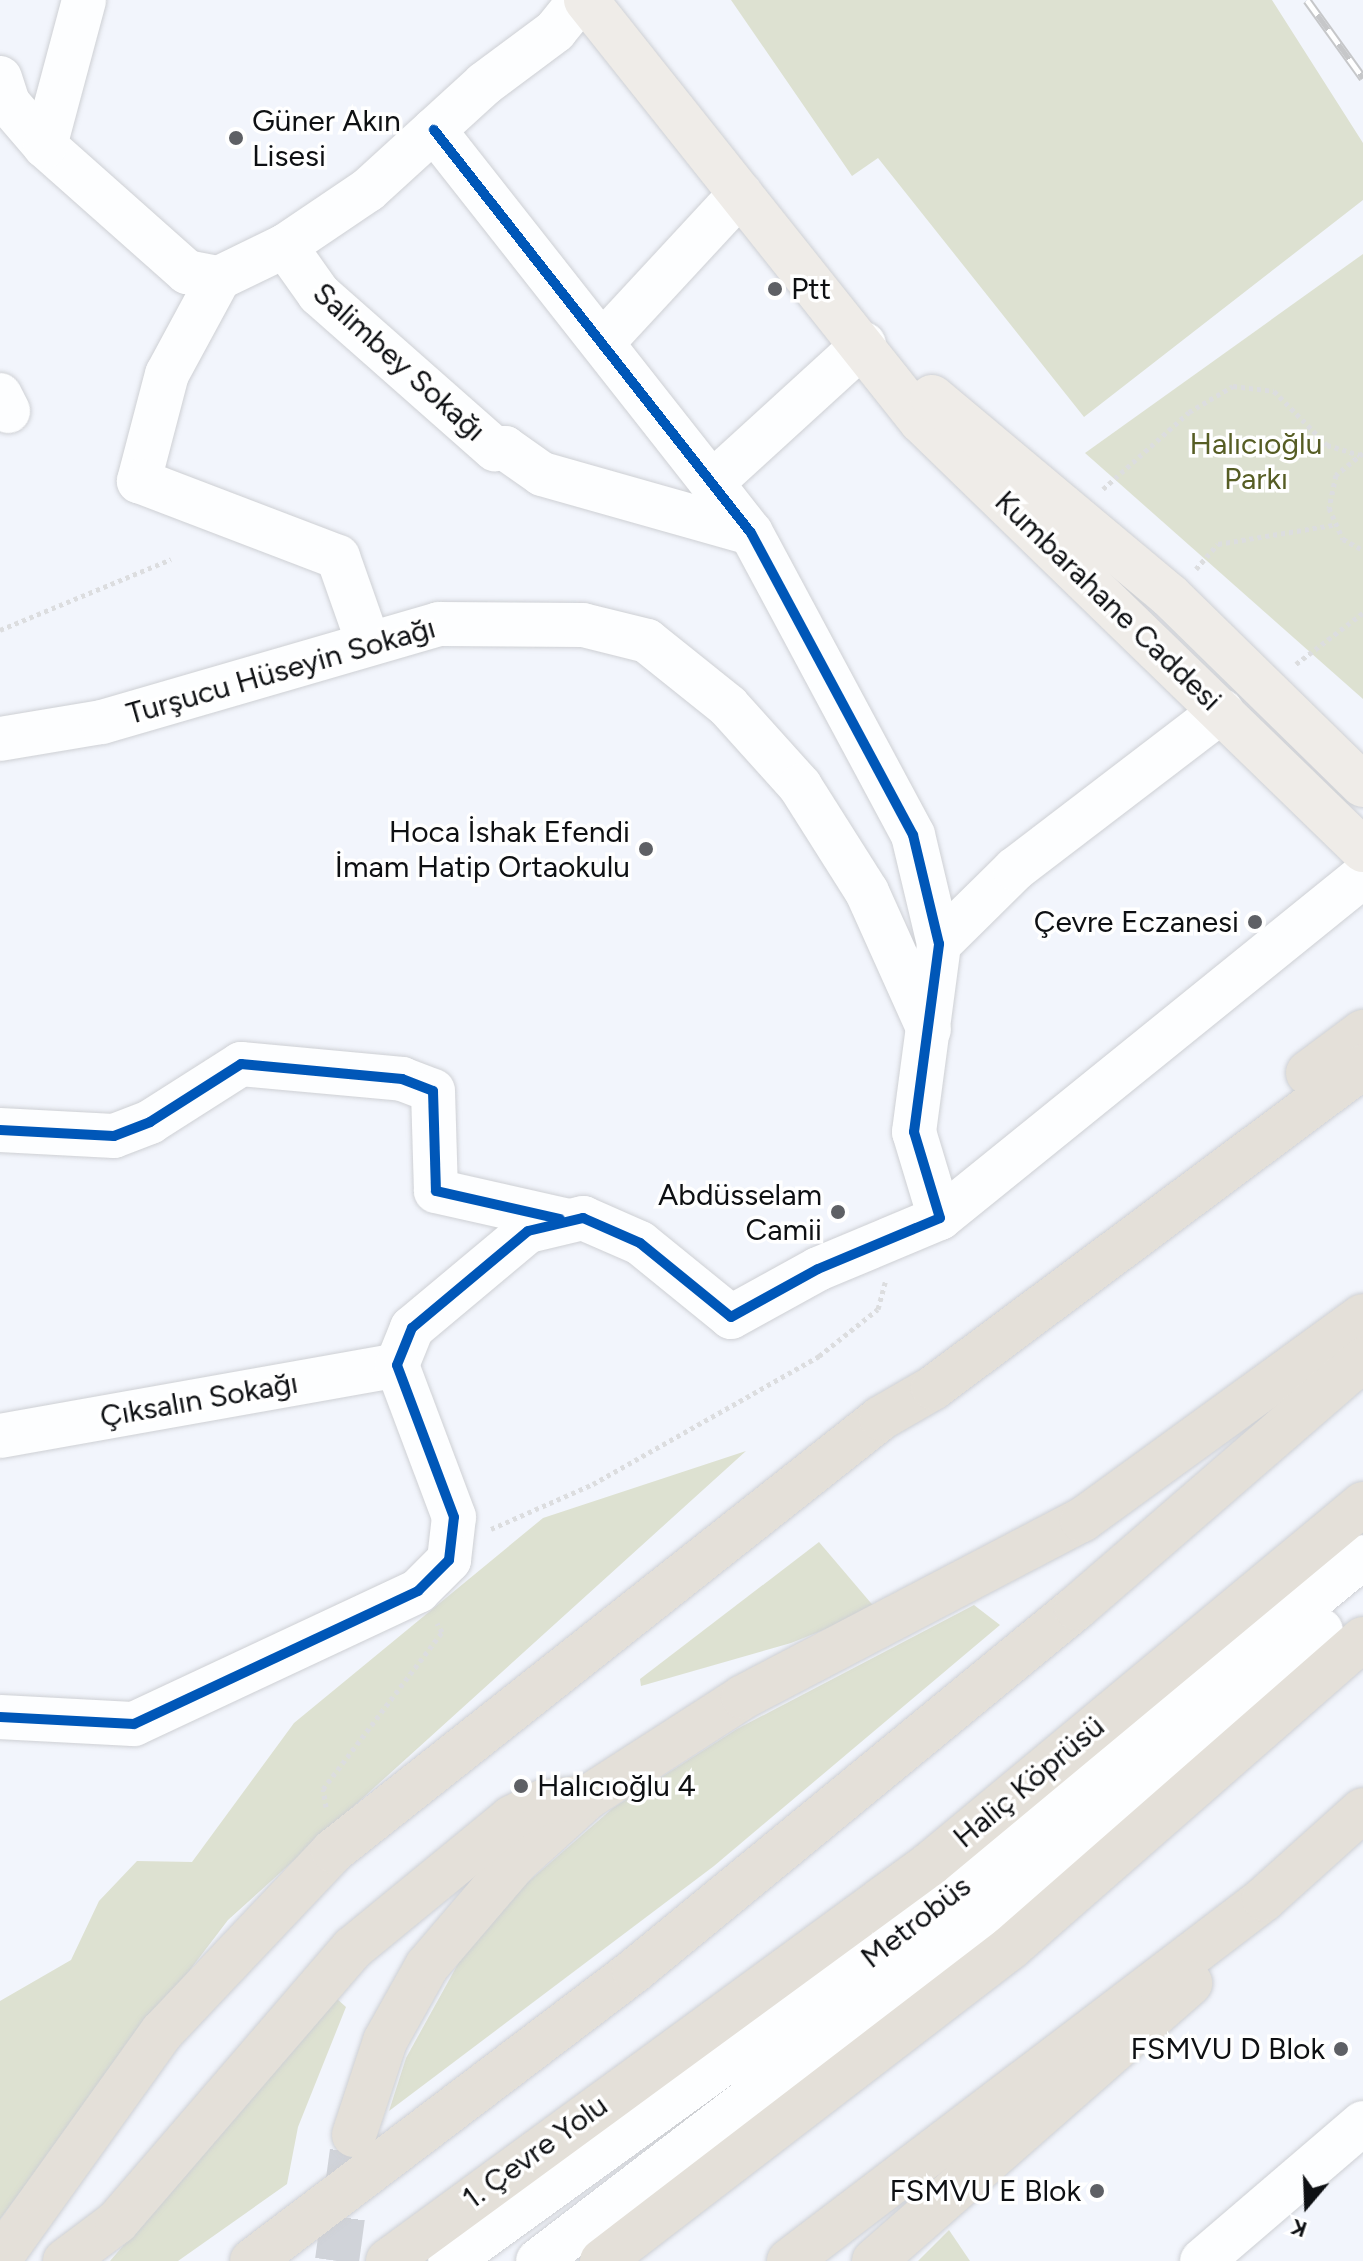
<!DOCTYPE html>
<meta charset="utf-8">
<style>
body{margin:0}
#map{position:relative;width:1363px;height:2261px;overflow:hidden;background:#f2f5fc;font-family:Figtree,sans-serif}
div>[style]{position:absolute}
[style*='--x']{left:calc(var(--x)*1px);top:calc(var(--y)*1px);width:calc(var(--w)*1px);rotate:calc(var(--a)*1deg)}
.green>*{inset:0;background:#dde1d1}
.highway-tunnel>*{height:44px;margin-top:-22px;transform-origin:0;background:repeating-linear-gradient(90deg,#d0d3d9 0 44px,transparent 0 66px)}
.path>*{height:5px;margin-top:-2.5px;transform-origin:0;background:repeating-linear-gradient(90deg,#dcdddf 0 4px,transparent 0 8px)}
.roads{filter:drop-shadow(0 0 2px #ced0d4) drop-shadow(0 0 2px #ced0d4)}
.minor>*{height:44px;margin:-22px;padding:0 22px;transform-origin:22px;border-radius:22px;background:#fdfeff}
.major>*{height:44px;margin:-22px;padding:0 22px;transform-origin:22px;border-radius:22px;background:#efece8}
.highway>*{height:44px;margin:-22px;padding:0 22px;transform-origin:22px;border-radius:22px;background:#e4e0d9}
.rail>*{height:9px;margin-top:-4.5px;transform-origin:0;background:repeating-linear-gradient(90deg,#fff 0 18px,#c6c7c9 0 36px);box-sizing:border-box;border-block:2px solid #c6c7c9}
.cycleway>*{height:10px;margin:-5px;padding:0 5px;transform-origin:5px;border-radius:5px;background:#0057b8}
.dots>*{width:22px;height:22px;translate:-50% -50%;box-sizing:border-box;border:4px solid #fff;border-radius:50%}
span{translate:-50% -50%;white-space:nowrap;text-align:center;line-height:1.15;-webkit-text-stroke:7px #fff;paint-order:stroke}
.poi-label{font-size:30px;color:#0e1013}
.left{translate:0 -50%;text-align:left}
.right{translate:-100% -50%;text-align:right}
.street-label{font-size:30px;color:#0e1013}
.park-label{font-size:30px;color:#565d24}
.north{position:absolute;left:1267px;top:2165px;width:80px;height:80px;-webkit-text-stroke:6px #fff;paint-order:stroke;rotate:199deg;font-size:22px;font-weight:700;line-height:32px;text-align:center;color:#0e1013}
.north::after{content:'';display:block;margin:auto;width:28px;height:36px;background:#0e1013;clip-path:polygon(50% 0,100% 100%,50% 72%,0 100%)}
</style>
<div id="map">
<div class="green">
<i style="clip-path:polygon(731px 0,1272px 0,1363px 143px,1363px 200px,1084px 417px,878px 158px,852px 176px)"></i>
<i style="clip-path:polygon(1363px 254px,1363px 699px,1085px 453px)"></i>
<i style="clip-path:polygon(746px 1451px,228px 1920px,0 2219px,0 2001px,71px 1960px,99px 1901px,137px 1861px,192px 1862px,294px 1723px,543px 1518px)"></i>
<i style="clip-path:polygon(819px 1542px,876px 1609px,791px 1643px,641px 1686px,640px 1679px)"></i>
<i style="clip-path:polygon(974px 1605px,1000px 1625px,714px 1866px,389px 2111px,406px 2058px,459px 1962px,505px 1902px,613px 1808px,737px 1729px)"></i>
<i style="clip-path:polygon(336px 1998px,346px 2007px,298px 2127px,287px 2184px,178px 2261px,110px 2261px)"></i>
<i style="clip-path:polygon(949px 2230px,970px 2261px,918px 2261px)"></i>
</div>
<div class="highway-tunnel">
<i style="--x:337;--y:2261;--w:127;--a:-82.3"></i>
</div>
<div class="path">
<i style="--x:1363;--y:453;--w:35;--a:141"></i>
<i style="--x:1336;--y:475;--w:34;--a:102"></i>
<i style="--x:1329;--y:508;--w:34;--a:66"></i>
<i style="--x:1343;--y:539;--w:23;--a:29"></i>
<i style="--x:1103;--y:489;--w:115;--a:-41.8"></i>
<i style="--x:1189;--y:412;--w:51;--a:-30.6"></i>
<i style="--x:1233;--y:386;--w:41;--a:7"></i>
<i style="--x:1274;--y:391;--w:76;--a:45.5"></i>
<i style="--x:1327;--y:445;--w:34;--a:17"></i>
<i style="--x:1196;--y:569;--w:33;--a:-49"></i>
<i style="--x:1218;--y:544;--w:117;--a:-9.4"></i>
<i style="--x:0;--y:630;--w:185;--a:-22.5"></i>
<i style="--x:1296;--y:664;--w:84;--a:-37.3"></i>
<i style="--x:491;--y:1529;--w:111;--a:-23.8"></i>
<i style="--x:593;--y:1484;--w:260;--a:-29.5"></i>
<i style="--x:819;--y:1356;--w:75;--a:-38.5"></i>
<i style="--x:878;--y:1309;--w:28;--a:-75"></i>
<i style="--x:326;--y:1807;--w:18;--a:-99"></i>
<i style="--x:323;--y:1789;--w:197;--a:-52.8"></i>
<i style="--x:442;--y:1632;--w:10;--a:-119"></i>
</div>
<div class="roads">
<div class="minor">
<i style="--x:0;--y:78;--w:26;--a:72"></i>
<i style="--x:8;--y:103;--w:57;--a:49.3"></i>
<i style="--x:45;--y:146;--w:190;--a:41.6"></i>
<i style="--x:187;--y:272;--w:33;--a:11"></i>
<i style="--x:219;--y:278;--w:73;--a:-25.9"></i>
<i style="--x:285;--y:246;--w:100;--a:-34"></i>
<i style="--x:368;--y:190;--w:157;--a:-42.4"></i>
<i style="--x:484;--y:84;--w:89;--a:-36.7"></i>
<i style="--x:555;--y:31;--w:40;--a:-51"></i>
<i style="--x:45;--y:146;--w:151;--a:-75"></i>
<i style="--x:285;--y:246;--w:59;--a:54.7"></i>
<i style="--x:319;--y:294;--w:235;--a:41.4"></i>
<i style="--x:495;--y:449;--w:10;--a:-6"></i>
<i style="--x:505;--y:448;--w:45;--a:35.1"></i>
<i style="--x:542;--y:474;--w:217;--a:15.8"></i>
<i style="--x:219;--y:278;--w:109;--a:118.4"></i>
<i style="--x:167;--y:374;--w:111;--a:104.7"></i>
<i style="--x:139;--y:481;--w:213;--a:20.9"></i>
<i style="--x:338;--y:557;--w:90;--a:70.6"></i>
<i style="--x:603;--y:342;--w:202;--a:-47.2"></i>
<i style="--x:0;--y:395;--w:18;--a:63"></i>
<i style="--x:714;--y:481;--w:203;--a:-42.4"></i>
<i style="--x:0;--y:739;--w:103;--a:-9.5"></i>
<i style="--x:102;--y:722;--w:351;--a:-16.2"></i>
<i style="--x:439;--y:624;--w:144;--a:0.4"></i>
<i style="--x:583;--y:625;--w:66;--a:14"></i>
<i style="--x:647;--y:641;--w:104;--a:38.7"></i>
<i style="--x:728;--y:706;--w:108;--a:48"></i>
<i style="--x:800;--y:786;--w:125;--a:57.7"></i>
<i style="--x:867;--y:892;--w:151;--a:65.8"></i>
<i style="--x:939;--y:944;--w:107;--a:-44.6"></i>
<i style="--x:1015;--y:869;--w:260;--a:-37.4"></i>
<i style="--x:0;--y:1130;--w:114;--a:3"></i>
<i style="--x:114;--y:1136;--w:39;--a:-21"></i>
<i style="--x:150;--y:1122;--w:108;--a:-32.5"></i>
<i style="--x:241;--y:1064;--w:162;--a:5.3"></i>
<i style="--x:402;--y:1079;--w:33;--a:21"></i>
<i style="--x:433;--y:1091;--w:100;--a:88.3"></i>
<i style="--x:436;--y:1191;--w:132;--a:12.7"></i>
<i style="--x:940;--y:1218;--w:544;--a:-38.96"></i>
<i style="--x:397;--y:1365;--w:40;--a:-68"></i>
<i style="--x:412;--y:1328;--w:151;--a:-39.9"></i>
<i style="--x:528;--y:1231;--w:57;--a:-13.3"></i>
<i style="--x:583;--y:1218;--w:62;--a:23.7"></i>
<i style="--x:640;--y:1243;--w:117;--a:39.1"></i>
<i style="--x:731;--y:1317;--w:99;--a:-28.9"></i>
<i style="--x:818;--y:1269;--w:132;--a:-22.7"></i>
<i style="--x:940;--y:1218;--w:90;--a:-106.8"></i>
<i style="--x:914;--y:1132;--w:190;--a:-82.4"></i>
<i style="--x:939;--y:944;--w:112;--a:-103.4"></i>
<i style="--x:913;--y:835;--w:343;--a:-118.2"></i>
<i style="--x:751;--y:533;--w:513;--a:-128.19"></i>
<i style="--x:0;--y:1436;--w:403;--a:-10.1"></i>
<i style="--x:0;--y:1717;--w:134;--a:3"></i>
<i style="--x:134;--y:1724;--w:314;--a:-25.1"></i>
<i style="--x:418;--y:1591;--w:44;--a:-45"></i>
<i style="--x:449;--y:1560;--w:43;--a:-83.4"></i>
<i style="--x:454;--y:1517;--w:162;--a:-110.6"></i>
<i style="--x:450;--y:2261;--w:582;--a:-35.85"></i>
<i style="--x:922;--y:1920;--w:571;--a:-39.46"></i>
<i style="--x:538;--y:2261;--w:561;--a:-37.46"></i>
<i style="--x:983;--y:1920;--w:445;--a:-40.6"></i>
<i style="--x:1202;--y:2261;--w:212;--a:-40.6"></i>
</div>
<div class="major">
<i style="--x:586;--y:0;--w:538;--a:51.49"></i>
<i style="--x:921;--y:421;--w:616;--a:44.14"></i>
<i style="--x:932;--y:397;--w:310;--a:39.9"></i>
<i style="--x:1170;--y:596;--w:270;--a:44.4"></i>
</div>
<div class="highway">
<i style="--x:1308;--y:1073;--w:69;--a:-36.7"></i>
<i style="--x:354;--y:2135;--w:99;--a:-71.7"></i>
<i style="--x:385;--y:2041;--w:86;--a:-60.8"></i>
<i style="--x:427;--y:1966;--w:134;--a:-49.5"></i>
<i style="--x:514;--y:1864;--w:100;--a:-42.2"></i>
<i style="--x:588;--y:1797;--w:184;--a:-32.8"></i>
<i style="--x:743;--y:1697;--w:382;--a:-27.6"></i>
<i style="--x:1082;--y:1520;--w:347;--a:-36"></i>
<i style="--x:0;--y:2258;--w:278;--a:-54.4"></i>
<i style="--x:162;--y:2032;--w:249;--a:-46.6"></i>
<i style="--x:333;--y:1851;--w:698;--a:-38.31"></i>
<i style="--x:881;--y:1418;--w:60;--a:-30"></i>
<i style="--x:933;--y:1388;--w:537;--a:-36.74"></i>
<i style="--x:65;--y:2261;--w:65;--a:-36.9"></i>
<i style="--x:117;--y:2222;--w:362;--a:-49.3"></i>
<i style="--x:353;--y:1948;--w:205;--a:-39.4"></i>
<i style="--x:511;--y:1818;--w:36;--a:-27"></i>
<i style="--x:543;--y:1802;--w:39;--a:-6"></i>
<i style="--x:252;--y:2261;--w:480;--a:-37.2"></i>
<i style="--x:634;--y:1971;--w:572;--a:-39.4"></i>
<i style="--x:1076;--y:1608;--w:380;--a:-40.9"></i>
<i style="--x:388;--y:2261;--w:672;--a:-36.22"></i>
<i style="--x:930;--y:1864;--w:563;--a:-39.74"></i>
<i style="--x:602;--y:2261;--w:514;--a:-37.49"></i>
<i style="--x:1010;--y:1948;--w:469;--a:-41.2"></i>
<i style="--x:789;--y:2261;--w:597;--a:-37.31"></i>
<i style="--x:1264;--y:1899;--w:133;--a:-42"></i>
<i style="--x:874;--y:2261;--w:421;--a:-41.3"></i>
</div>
</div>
<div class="rail">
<i style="--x:1307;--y:0;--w:96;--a:54.3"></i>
</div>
<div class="cycleway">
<i style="--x:0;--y:1130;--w:114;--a:3"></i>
<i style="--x:114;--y:1136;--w:39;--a:-21"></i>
<i style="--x:150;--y:1122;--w:108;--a:-32.5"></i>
<i style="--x:241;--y:1064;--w:162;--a:5.3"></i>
<i style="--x:402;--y:1079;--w:33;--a:21"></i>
<i style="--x:433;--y:1091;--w:100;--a:88.3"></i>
<i style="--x:436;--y:1191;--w:127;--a:12.7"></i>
<i style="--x:0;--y:1717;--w:134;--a:3"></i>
<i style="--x:134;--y:1724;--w:314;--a:-25.1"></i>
<i style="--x:418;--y:1591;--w:44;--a:-45"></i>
<i style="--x:449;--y:1560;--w:43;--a:-83.4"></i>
<i style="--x:454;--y:1517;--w:162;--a:-110.6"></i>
<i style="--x:397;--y:1365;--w:40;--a:-68"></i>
<i style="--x:412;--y:1328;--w:151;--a:-39.9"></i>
<i style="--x:528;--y:1231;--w:57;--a:-13.3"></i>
<i style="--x:583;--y:1218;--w:62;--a:23.7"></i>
<i style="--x:640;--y:1243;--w:117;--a:39.1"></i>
<i style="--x:731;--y:1317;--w:99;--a:-28.9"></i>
<i style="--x:818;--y:1269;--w:132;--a:-22.7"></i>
<i style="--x:940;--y:1218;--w:90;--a:-106.8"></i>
<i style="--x:914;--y:1132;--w:190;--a:-82.4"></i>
<i style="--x:939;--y:944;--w:112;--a:-103.4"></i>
<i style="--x:913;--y:835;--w:343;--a:-118.2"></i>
<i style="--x:751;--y:533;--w:513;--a:-128.19"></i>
</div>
<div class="dots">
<i style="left:236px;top:138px;background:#5e6065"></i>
<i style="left:775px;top:289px;background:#5e6065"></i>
<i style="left:646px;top:849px;background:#5e6065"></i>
<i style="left:1255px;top:922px;background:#5e6065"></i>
<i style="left:838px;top:1212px;background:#5e6065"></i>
<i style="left:521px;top:1786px;background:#5e6065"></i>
<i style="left:1341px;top:2049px;background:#5e6065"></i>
<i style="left:1097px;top:2191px;background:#5e6065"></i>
</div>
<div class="poi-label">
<span class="left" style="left:252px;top:138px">Güner Akın<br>Lisesi</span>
<span class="left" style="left:791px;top:289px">Ptt</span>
<span class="right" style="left:630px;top:849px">Hoca İshak Efendi<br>İmam Hatip Ortaokulu</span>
<span class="right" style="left:1239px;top:922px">Çevre Eczanesi</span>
<span class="right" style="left:822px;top:1212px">Abdüsselam<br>Camii</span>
<span class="left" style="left:537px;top:1786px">Halıcıoğlu 4</span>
<span class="right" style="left:1325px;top:2049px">FSMVU D Blok</span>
<span class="right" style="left:1081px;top:2191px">FSMVU E Blok</span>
</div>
<div class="street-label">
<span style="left:399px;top:362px;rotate:42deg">Salimbey Sokağı</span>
<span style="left:1108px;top:601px;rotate:44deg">Kumbarahane Caddesi</span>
<span style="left:281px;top:671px;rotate:-16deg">Turşucu Hüseyin Sokağı</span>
<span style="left:199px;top:1400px;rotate:-10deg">Çıksalın Sokağı</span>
<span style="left:1029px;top:1782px;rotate:-40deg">Haliç Köprüsü</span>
<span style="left:916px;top:1922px;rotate:-38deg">Metrobüs</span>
<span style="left:535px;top:2152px;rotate:-36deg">1. Çevre Yolu</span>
</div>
<div class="park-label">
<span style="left:1256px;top:461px">Halıcıoğlu<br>Parkı</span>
</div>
<div class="north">K</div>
</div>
